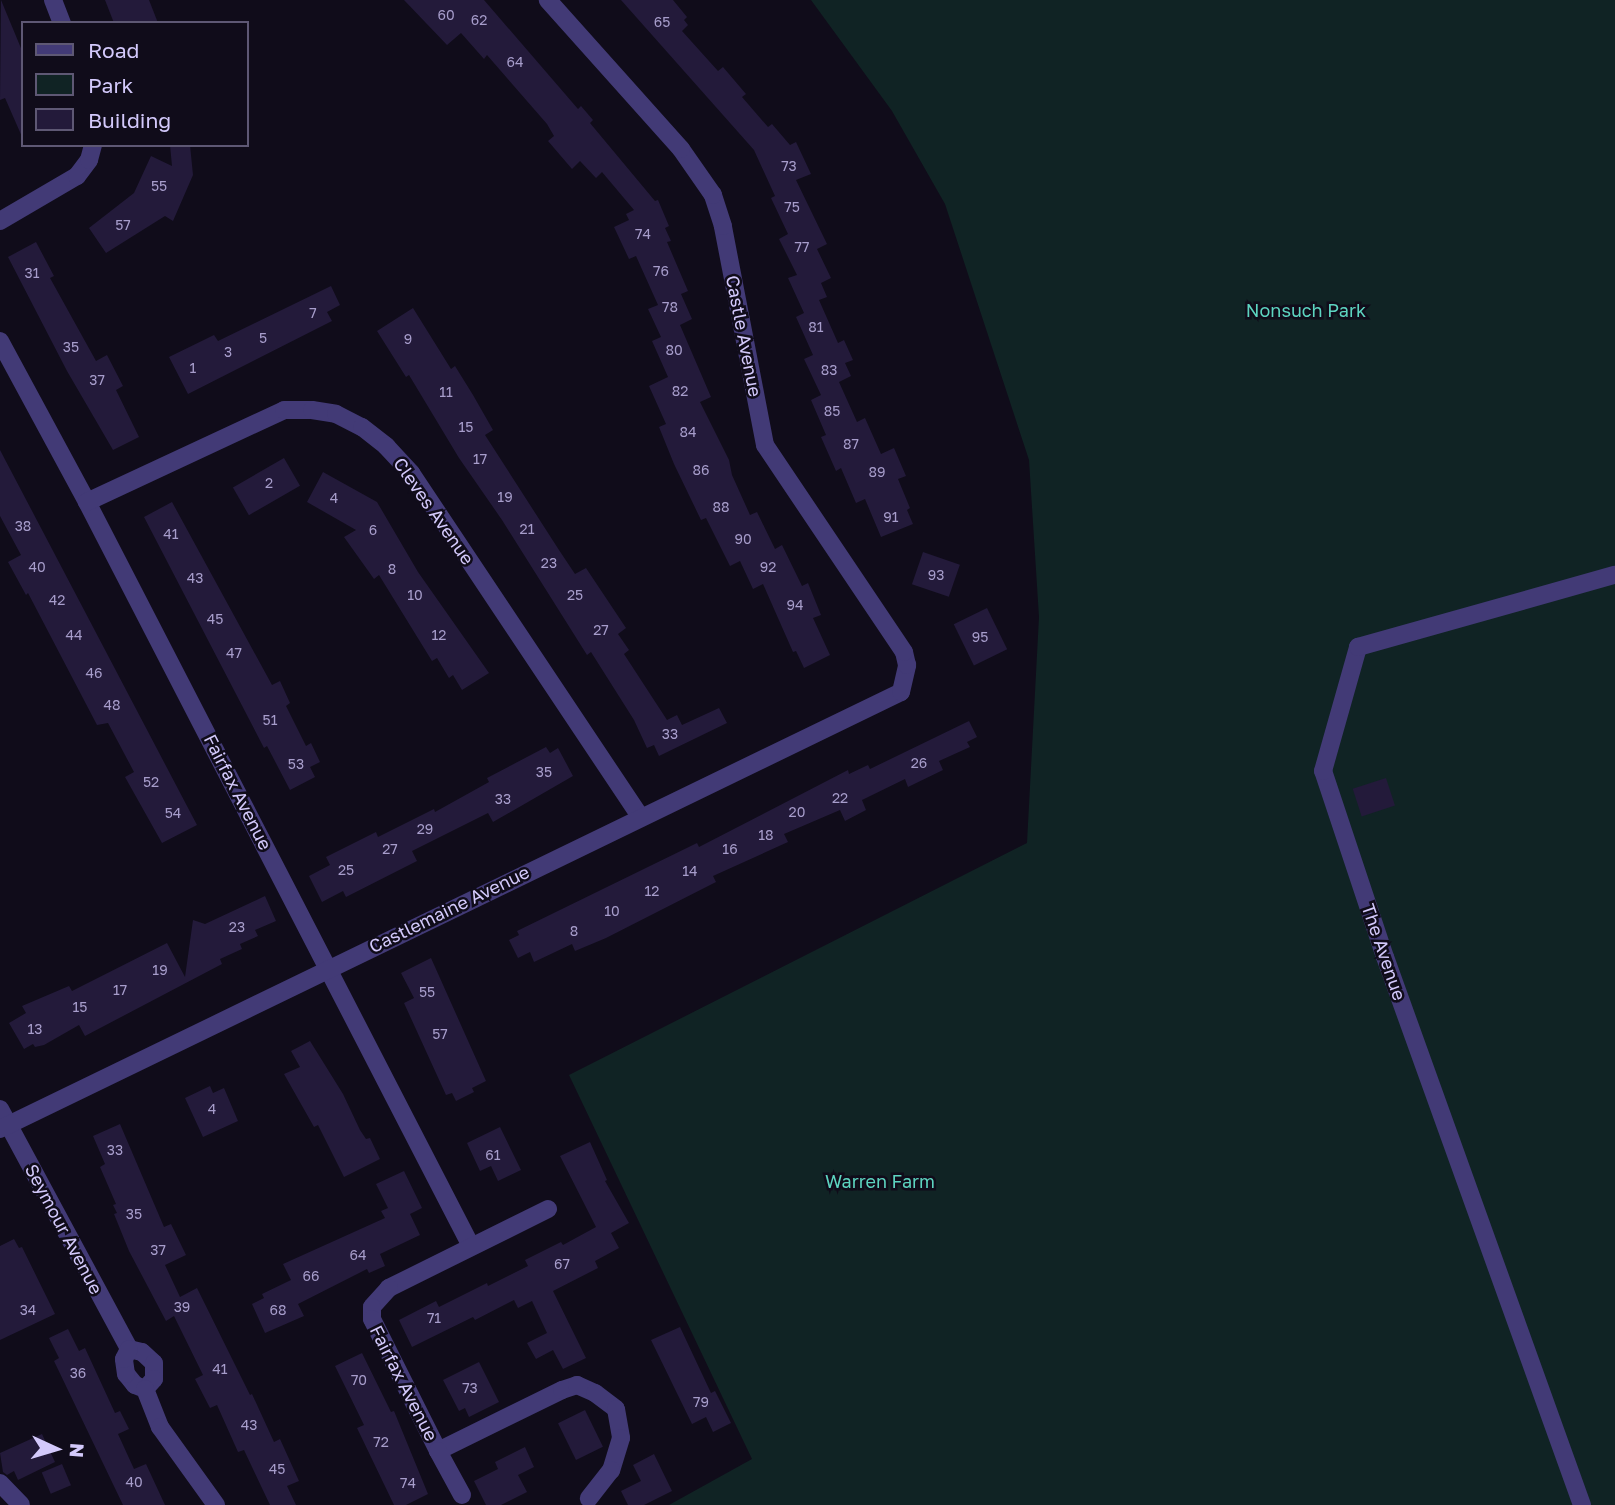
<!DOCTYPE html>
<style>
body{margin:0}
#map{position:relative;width:1615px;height:1505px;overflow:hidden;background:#100c1a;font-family:"Golos Text",sans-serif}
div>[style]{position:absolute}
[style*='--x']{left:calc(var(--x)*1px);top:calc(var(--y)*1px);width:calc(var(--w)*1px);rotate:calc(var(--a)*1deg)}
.green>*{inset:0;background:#102324}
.building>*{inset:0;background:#231a3a;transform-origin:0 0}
.minor>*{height:18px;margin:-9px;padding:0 9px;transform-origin:9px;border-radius:9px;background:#423a76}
span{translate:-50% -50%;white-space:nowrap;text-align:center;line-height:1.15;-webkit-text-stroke:5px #100c1a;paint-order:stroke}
.number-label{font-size:14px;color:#a79dcb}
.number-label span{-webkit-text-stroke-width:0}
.park-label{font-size:18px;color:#5dd4c0}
.street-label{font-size:18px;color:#d3c9fb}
.legend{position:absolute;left:21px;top:21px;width:228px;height:126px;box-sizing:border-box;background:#100c1a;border:2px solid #5e5874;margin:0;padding:9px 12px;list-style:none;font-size:21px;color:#d3c9fb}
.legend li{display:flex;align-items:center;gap:14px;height:35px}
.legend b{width:35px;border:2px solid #5e5874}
.north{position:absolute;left:21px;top:1414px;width:70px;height:70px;-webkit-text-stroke:5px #100c1a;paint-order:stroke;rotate:94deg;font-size:19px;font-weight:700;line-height:28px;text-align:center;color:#d3c9fb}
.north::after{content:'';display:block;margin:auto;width:24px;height:32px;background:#d3c9fb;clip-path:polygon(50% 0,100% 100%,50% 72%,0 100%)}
</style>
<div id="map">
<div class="green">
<i style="clip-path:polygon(811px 0,1615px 0,1615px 1505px,669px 1505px,752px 1459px,569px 1075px,1027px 843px,1039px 617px,1029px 460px,945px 204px,892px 111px)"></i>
</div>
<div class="building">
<i style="clip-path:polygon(1px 0,23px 53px,23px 139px,5px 98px,0 100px)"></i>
<i style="clip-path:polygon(105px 0,149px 0,158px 23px,114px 23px)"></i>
<i style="clip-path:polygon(404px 0,484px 0,578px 109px,581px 106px,593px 120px,590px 123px,655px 201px,658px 200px,669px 226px,665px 228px,671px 241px,667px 242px,688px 291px,681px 294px,692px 319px,680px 325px,711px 397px,700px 402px,729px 460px,732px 475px,750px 515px,757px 512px,775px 549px,782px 545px,802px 586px,808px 583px,821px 615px,813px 618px,830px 655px,804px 668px,796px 651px,793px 652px,763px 584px,753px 589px,740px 561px,730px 566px,706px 518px,701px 520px,674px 464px,659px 427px,666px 424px,649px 386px,668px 377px,652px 341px,661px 337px,648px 309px,658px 305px,636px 256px,629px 259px,614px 227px,629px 220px,626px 214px,634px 210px,602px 172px,596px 178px,580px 161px,572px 169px,548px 141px,554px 136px,547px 124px,487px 55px,484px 59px,461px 33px,447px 45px)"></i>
<i style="clip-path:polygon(621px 0,673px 0,687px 17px,684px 20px,688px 25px,682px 31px,718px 71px,723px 67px,746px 94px,742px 97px,768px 127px,772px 124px,790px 145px,796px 142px,811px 174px,796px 180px,827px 244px,817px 249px,831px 278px,821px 283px,827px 297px,819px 300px,838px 343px,844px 340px,853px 360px,845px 363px,851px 376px,839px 382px,857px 422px,865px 418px,881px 454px,894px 448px,906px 476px,898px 479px,910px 508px,907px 510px,913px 524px,881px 537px,865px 499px,856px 503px,841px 468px,836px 471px,821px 437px,826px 435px,811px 400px,821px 395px,804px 359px,813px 355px,796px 317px,804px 313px,788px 278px,797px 275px,779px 239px,788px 234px,771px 198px,775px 196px,754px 150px)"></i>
<i style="clip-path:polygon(170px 145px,190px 145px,193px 175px,173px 221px,165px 216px,106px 253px,89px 228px,134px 193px,151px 156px,172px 166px)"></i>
<i style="clip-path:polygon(36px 242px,54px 276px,50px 278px,96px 361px,107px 355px,123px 386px,116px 390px,139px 437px,113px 450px,67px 371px,8px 257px)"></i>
<i style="clip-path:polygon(331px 286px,340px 305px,327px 312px,332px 321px,188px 394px,169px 357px,214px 335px,218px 341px)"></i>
<i style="clip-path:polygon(413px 308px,451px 369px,455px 366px,473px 395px,493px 430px,485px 435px,559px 550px,575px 574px,586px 568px,626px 628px,618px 634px,629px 650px,624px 654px,667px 720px,677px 715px,682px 725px,719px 708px,727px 723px,659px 756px,654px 745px,647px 748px,634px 720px,591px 652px,587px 655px,502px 520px,459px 458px,409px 375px,406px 377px,377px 331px)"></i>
<i style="clip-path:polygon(0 450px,197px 825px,162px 843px,125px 777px,134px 772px,108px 723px,97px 725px,28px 593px,26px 595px,8px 562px,21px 555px,0 516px)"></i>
<i style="left:284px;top:458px;width:32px;height:59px;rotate:60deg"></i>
<i style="clip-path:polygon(323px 472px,377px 502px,418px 572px,489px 673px,462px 690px,453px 675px,449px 678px,437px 658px,432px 661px,379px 575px,374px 579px,344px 537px,356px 530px,307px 502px)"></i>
<i style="clip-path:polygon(172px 502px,272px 685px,280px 681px,290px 703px,286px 706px,306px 746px,311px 743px,320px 762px,310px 767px,315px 777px,290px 790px,267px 746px,264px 748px,144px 517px)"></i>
<i style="left:923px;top:552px;width:39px;height:34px;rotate:19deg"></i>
<i style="left:987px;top:608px;width:46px;height:37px;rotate:64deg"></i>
<i style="clip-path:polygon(969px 721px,977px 737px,967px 742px,970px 747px,939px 761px,943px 770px,908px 787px,905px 779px,862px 800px,866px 810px,845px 821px,840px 810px,784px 834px,788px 842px,713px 876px,716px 882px,606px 938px,575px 951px,572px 944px,534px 962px,530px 952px,518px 958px,509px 940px,519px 935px,517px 931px,697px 843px,699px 847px,848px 770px,849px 774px,868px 765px,870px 769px)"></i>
<i style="clip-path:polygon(546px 747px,550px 753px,558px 748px,573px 776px,493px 822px,488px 813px,412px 851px,417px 861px,346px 897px,343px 891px,322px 902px,309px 876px,330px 865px,326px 857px,376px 832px,378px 837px,434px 809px,435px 812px,489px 782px,487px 778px)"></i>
<i style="left:1386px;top:778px;width:29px;height:35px;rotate:72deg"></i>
<i style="clip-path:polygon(265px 896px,276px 921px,255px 930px,258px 936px,240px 944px,242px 949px,220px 959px,222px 964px,85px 1036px,79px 1025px,44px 1045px,35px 1047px,33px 1044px,24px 1049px,9px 1023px,26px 1013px,22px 1006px,69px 986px,72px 991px,167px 943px,185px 977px,193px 920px,205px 924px)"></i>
<i style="clip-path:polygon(431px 958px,486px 1081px,472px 1088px,474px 1092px,456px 1101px,452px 1093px,446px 1095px,404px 1003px,414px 998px,401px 973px)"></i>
<i style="clip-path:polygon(310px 1041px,343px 1094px,360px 1130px,366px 1139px,370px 1138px,380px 1159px,344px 1177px,318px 1125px,314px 1127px,284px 1074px,300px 1067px,291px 1051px)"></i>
<i style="clip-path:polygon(210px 1086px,213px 1093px,224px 1088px,238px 1121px,203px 1137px,185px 1098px)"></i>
<i style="clip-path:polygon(120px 1124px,164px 1227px,171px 1224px,186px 1255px,165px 1265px,180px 1297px,197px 1288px,250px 1395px,252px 1394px,274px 1442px,280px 1439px,299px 1481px,287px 1486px,296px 1505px,270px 1505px,244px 1450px,238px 1452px,217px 1405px,210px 1408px,195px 1379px,203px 1375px,174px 1316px,166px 1321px,129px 1251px,114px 1214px,117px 1213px,113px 1205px,116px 1204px,100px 1167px,105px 1164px,93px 1136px)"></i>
<i style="clip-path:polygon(500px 1127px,521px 1170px,498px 1181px,491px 1166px,480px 1171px,467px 1143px)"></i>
<i style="clip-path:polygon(590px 1142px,607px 1180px,605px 1181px,629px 1223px,611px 1233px,619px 1248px,595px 1261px,598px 1268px,553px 1291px,586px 1358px,563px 1369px,553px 1350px,536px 1359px,527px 1343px,547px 1333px,532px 1301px,518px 1308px,514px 1300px,475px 1320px,473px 1317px,412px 1347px,399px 1320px,436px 1301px,439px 1307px,487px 1283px,488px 1286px,528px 1266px,525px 1260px,561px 1242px,563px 1245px,596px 1227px,560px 1156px)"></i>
<i style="clip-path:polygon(404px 1171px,422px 1208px,410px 1214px,420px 1235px,380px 1254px,385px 1266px,369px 1273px,367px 1269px,298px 1304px,304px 1316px,265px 1333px,252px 1304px,264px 1298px,262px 1294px,291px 1280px,283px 1264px,385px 1218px,381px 1211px,388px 1208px,376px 1184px)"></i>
<i style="clip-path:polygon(14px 1239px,19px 1248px,22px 1247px,55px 1314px,0 1340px,0 1246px)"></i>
<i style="clip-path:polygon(680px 1327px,711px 1393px,715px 1391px,731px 1423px,713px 1432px,706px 1417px,692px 1424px,651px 1340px)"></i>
<i style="clip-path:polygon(68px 1329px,79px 1351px,85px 1348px,115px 1413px,120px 1411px,129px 1429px,118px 1434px,134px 1469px,146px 1464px,165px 1505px,123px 1505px,54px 1361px,59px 1358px,49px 1338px)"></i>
<i style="clip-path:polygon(362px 1353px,391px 1412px,394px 1411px,428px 1494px,406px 1505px,394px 1505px,357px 1428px,364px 1425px,335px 1366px)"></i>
<i style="clip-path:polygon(479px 1362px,499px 1402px,469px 1417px,465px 1408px,459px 1411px,443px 1380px)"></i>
<i style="left:585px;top:1410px;width:41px;height:30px;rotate:64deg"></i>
<i style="clip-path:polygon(42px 1434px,55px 1462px,18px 1480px,14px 1471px,7px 1475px,3px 1472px,0 1453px)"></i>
<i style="clip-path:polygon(525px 1447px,534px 1467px,518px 1475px,527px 1492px,501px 1505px,486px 1505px,474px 1481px,498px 1469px,495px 1462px)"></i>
<i style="clip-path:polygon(654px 1454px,672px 1491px,644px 1505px,628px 1505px,621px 1491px,641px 1481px,633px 1465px)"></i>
<i style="left:62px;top:1464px;width:23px;height:22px;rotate:67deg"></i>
</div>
<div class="minor">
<i style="--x:53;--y:0;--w:25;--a:69"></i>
<i style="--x:0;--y:221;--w:89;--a:-30.3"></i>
<i style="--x:77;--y:176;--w:20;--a:-53"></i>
<i style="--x:89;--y:160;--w:16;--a:-75"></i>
<i style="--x:0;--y:341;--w:183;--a:61.6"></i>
<i style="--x:87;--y:502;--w:837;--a:62.7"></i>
<i style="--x:87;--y:502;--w:217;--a:-25"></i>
<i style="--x:284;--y:410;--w:28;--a:0"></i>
<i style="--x:312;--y:410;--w:24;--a:9"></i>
<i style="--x:336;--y:414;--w:29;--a:27"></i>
<i style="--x:362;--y:427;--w:31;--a:38"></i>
<i style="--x:386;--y:446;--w:37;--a:47"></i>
<i style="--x:411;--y:473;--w:413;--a:56.3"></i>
<i style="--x:0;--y:1109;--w:272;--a:61.7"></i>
<i style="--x:129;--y:1349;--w:13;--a:13"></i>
<i style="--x:142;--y:1352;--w:16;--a:43"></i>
<i style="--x:154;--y:1363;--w:16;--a:90"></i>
<i style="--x:154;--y:1379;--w:13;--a:132"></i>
<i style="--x:145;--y:1389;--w:11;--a:-158"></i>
<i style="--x:135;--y:1385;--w:14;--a:-129"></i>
<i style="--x:126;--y:1374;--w:15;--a:-98"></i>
<i style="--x:124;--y:1359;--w:11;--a:-63"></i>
<i style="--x:0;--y:1129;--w:1001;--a:-25.87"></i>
<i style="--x:901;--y:692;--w:28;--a:-77"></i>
<i style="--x:907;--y:665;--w:13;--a:-103"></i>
<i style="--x:904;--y:652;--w:249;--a:-123.9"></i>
<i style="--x:765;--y:445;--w:223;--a:-100.9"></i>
<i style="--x:723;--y:226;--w:33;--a:-108"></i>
<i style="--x:713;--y:195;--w:56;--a:-124.8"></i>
<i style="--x:681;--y:149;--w:200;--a:-131.8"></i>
<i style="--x:548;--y:1209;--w:178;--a:153.6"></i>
<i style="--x:389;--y:1288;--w:25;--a:132"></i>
<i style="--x:372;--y:1307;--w:12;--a:90"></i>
<i style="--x:372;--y:1319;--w:148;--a:63.4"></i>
<i style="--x:438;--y:1451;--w:138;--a:-26.2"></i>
<i style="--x:562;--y:1390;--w:16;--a:-18"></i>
<i style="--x:577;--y:1385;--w:20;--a:24"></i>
<i style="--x:595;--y:1393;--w:26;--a:37"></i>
<i style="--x:616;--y:1409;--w:29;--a:80"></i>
<i style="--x:621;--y:1438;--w:34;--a:107"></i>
<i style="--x:611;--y:1470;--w:36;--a:128"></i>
<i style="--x:145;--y:1389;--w:41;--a:68.5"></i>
<i style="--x:160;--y:1427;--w:96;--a:54.3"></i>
<i style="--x:438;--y:1451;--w:50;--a:61.4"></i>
<i style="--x:0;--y:1483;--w:30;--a:46"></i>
<i style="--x:1582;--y:1505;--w:582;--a:-109.77"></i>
<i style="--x:1385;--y:957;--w:196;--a:-108.4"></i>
<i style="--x:1323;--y:771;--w:129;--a:-74.2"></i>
<i style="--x:1358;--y:647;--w:267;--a:-15.7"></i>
</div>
<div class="number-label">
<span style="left:446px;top:15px">60</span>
<span style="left:479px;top:20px">62</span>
<span style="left:662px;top:22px">65</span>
<span style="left:515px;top:62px">64</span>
<span style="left:789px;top:166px">73</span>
<span style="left:159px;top:186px">55</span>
<span style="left:792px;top:207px">75</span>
<span style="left:123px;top:225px">57</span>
<span style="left:643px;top:234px">74</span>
<span style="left:802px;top:247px">77</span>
<span style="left:661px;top:271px">76</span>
<span style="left:32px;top:273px">31</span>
<span style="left:670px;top:307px">78</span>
<span style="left:313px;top:313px">7</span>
<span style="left:816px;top:327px">81</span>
<span style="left:263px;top:338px">5</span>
<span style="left:408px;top:339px">9</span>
<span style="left:71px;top:347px">35</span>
<span style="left:674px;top:350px">80</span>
<span style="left:228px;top:352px">3</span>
<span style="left:193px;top:368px">1</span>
<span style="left:829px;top:370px">83</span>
<span style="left:97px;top:380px">37</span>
<span style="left:680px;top:391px">82</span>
<span style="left:446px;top:392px">11</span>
<span style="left:832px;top:411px">85</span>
<span style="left:466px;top:427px">15</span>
<span style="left:688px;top:432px">84</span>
<span style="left:851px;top:444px">87</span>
<span style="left:480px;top:459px">17</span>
<span style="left:701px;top:470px">86</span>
<span style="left:877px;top:472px">89</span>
<span style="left:269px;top:483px">2</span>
<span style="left:505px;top:497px">19</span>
<span style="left:334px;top:498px">4</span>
<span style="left:721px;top:507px">88</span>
<span style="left:891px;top:517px">91</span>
<span style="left:23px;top:526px">38</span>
<span style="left:527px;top:529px">21</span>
<span style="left:373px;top:530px">6</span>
<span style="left:171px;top:534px">41</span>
<span style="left:743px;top:539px">90</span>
<span style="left:549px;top:563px">23</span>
<span style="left:37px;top:567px">40</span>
<span style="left:768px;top:567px">92</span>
<span style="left:392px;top:569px">8</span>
<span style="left:936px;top:575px">93</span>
<span style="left:195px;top:578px">43</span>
<span style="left:415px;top:595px">10</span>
<span style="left:575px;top:595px">25</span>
<span style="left:57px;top:600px">42</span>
<span style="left:795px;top:605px">94</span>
<span style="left:215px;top:619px">45</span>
<span style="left:601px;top:630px">27</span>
<span style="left:74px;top:635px">44</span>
<span style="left:439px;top:635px">12</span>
<span style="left:980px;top:637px">95</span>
<span style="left:234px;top:653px">47</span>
<span style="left:94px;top:673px">46</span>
<span style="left:112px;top:705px">48</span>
<span style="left:270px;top:720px">51</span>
<span style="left:670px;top:734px">33</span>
<span style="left:919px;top:763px">26</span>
<span style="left:296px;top:764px">53</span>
<span style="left:544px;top:772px">35</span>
<span style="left:151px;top:782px">52</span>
<span style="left:840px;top:798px">22</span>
<span style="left:503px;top:799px">33</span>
<span style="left:797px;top:812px">20</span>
<span style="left:173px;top:813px">54</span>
<span style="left:425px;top:829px">29</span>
<span style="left:766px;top:835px">18</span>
<span style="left:390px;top:849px">27</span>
<span style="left:730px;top:849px">16</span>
<span style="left:346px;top:870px">25</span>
<span style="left:690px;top:871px">14</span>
<span style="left:652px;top:891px">12</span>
<span style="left:612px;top:911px">10</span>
<span style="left:237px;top:927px">23</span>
<span style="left:574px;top:931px">8</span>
<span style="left:160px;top:970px">19</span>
<span style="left:120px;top:990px">17</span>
<span style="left:427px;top:992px">55</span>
<span style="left:80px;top:1007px">15</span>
<span style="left:35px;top:1029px">13</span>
<span style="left:440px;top:1034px">57</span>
<span style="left:212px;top:1109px">4</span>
<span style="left:115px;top:1150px">33</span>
<span style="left:493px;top:1155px">61</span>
<span style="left:134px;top:1214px">35</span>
<span style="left:158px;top:1250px">37</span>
<span style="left:358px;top:1255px">64</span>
<span style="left:562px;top:1264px">67</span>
<span style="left:311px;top:1276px">66</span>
<span style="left:182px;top:1307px">39</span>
<span style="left:28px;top:1310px">34</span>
<span style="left:278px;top:1310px">68</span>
<span style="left:434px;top:1318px">71</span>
<span style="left:220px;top:1369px">41</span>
<span style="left:78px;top:1373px">36</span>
<span style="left:359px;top:1380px">70</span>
<span style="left:470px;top:1388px">73</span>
<span style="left:701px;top:1402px">79</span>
<span style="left:249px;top:1425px">43</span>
<span style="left:381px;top:1442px">72</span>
<span style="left:277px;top:1469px">45</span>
<span style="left:134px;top:1482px">40</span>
<span style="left:408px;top:1483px">74</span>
</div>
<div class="park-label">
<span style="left:1306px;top:310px">Nonsuch Park</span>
<span style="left:880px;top:1181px">Warren Farm</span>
</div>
<div class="street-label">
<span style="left:744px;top:336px;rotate:79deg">Castle Avenue</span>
<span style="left:434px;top:511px;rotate:55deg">Cleves Avenue</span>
<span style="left:238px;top:792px;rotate:63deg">Fairfax Avenue</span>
<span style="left:449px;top:909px;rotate:-26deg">Castlemaine Avenue</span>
<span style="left:1384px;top:952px;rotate:71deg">The Avenue</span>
<span style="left:64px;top:1229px;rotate:62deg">Seymour Avenue</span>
<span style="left:404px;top:1383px;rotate:63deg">Fairfax Avenue</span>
</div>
<ul class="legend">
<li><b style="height:9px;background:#423a76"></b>Road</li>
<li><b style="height:19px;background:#102324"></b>Park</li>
<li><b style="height:19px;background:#231a3a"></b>Building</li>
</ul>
<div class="north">N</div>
</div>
